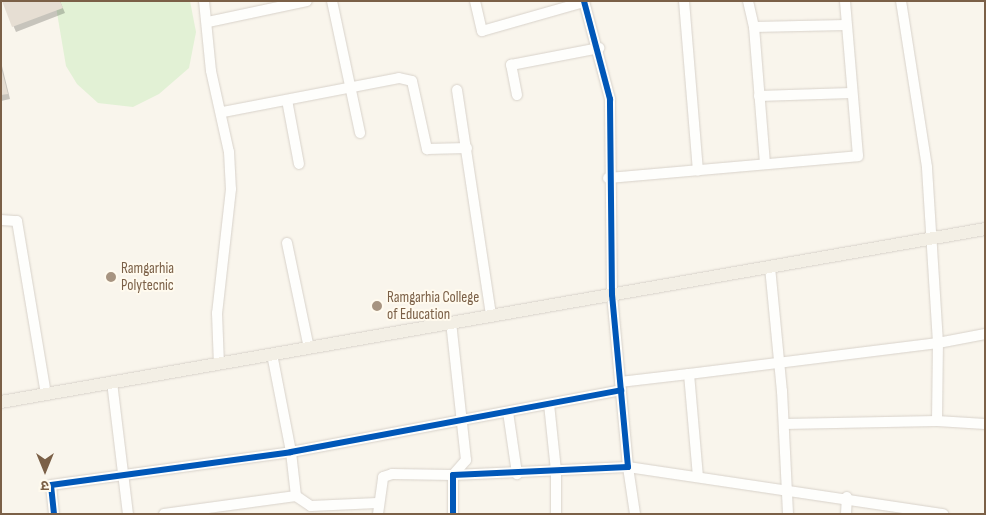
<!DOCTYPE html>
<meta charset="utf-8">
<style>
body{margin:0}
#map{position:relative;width:986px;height:515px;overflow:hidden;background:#f9f5ec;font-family:"Sofia Sans Condensed","Noto Sans Devanagari",sans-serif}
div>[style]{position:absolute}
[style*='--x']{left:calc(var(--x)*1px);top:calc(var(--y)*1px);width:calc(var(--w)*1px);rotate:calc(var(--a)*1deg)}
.green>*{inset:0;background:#e2f1d5}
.shadow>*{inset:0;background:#0003}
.building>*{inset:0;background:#e6ded3}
.roads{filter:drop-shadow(0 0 1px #d8d2ca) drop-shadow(0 0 1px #d8d2ca)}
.minor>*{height:10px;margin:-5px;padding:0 5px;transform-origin:5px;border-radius:5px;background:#fefefc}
.major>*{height:12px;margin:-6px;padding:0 6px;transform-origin:6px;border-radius:6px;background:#f3efe5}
.cycleway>*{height:6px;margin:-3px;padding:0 3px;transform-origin:3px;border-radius:3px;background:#0057b8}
.dots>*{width:14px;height:14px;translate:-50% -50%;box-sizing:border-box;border:2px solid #fffaee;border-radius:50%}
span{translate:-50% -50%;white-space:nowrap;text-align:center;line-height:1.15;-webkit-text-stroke:4px #fffaee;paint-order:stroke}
.poi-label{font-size:15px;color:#7b6047}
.left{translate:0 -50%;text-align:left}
.frame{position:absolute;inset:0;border:2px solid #7b6047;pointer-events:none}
.north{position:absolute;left:20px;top:445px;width:50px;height:50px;-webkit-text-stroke:4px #fffaee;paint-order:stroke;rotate:180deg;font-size:14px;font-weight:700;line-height:20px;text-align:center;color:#7b6047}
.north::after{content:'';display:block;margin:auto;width:18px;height:22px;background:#7b6047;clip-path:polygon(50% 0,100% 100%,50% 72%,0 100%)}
</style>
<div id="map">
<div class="green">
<i style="clip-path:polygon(55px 1px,190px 1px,196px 32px,189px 68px,159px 94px,133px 107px,98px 103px,77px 84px,66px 66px)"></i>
</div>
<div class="shadow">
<i style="clip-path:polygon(3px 1px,60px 1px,65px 13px,16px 32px)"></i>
<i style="clip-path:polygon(1px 62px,10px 99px,1px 101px)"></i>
</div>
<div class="building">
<i style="clip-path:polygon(2px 1px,60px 1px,63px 8px,12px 27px)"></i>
<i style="clip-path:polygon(1px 67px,8px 94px,1px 95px)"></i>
</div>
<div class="roads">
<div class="minor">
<i style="--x:204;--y:1;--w:70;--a:84.3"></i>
<i style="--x:211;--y:71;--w:83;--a:77.5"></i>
<i style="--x:229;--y:152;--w:37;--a:87"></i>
<i style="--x:231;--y:189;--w:125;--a:96.4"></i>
<i style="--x:217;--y:313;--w:51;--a:87.8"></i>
<i style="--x:332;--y:1;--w:135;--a:78"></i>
<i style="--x:475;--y:1;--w:31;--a:77"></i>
<i style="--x:482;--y:31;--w:106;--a:-15.9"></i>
<i style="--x:684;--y:1;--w:170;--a:85.3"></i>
<i style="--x:748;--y:1;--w:27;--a:77"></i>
<i style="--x:754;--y:27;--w:136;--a:85.4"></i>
<i style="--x:208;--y:22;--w:101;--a:-12"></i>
<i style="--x:754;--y:27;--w:92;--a:-1.2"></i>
<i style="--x:457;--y:90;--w:229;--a:81.4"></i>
<i style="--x:517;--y:95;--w:31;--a:-101"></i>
<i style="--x:511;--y:65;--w:90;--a:-10.9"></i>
<i style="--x:759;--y:96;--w:92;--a:-1.9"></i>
<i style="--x:287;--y:100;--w:65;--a:79.4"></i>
<i style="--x:223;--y:112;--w:179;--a:-10.9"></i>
<i style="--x:399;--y:78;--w:13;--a:13"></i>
<i style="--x:412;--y:81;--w:70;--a:77.6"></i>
<i style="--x:427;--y:149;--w:40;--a:-1.4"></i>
<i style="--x:608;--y:178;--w:251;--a:-5"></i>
<i style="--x:858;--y:156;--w:156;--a:-94.8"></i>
<i style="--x:1;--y:220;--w:16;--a:4"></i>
<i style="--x:17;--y:221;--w:175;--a:80.5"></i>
<i style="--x:287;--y:243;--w:107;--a:78.2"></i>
<i style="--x:770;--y:267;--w:125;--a:84.5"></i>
<i style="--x:782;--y:391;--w:123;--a:87.2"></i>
<i style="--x:272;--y:354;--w:100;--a:79"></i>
<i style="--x:291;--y:452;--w:44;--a:83.5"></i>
<i style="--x:689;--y:374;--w:251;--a:-7.1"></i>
<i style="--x:938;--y:343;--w:176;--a:-93.6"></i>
<i style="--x:927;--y:167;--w:168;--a:-98.9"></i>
<i style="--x:112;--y:382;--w:133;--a:83.1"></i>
<i style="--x:620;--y:382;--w:69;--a:-6.6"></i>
<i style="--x:689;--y:374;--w:103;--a:85"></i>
<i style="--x:549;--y:404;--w:67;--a:84"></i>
<i style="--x:556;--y:471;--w:43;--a:90"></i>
<i style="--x:508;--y:412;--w:63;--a:81.7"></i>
<i style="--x:937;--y:421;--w:48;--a:3.6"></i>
<i style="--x:784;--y:424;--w:153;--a:-1.1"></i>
<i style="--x:937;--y:421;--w:78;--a:-89.3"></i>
<i style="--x:938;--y:343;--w:48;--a:-10.8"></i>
<i style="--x:54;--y:514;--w:29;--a:-96"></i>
<i style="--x:51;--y:485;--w:242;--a:-7.8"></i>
<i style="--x:291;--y:452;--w:336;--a:-10.6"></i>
<i style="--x:164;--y:514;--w:133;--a:-7.8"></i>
<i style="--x:296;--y:496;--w:18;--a:34"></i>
<i style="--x:311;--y:506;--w:66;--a:-2.6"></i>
<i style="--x:378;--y:514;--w:37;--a:-82"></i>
<i style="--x:383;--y:477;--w:9;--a:-18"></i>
<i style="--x:392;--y:474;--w:61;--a:0.9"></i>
<i style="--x:453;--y:475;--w:20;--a:-49"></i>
<i style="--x:466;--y:460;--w:138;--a:-96.2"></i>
<i style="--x:453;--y:514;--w:39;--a:-90"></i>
<i style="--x:453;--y:475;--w:175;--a:-2.6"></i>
<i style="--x:628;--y:467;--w:173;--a:-95.3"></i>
<i style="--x:612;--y:295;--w:196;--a:-90.6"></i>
<i style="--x:610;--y:99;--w:101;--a:-104.9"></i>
<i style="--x:635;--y:514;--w:48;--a:-98.5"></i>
<i style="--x:628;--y:467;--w:319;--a:8.5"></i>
<i style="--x:846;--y:514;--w:17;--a:-87"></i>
</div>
<div class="major">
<i style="--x:1;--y:402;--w:999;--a:-9.97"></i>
</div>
</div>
<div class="cycleway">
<i style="--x:54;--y:514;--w:29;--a:-96"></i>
<i style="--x:51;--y:485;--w:242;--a:-7.8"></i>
<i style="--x:291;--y:452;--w:336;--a:-10.6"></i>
<i style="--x:453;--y:514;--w:39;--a:-90"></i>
<i style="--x:453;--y:475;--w:175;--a:-2.6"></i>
<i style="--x:628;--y:467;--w:173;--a:-95.3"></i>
<i style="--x:612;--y:295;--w:196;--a:-90.6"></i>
<i style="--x:610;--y:99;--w:101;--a:-104.9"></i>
</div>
<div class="dots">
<i style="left:111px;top:277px;background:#a79481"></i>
<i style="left:377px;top:306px;background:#a79481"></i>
</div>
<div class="poi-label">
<span class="left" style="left:121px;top:277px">Ramgarhia<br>Polytecnic</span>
<span class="left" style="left:387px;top:306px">Ramgarhia College<br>of Education</span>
</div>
<div class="frame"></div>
<div class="north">उ</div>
</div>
